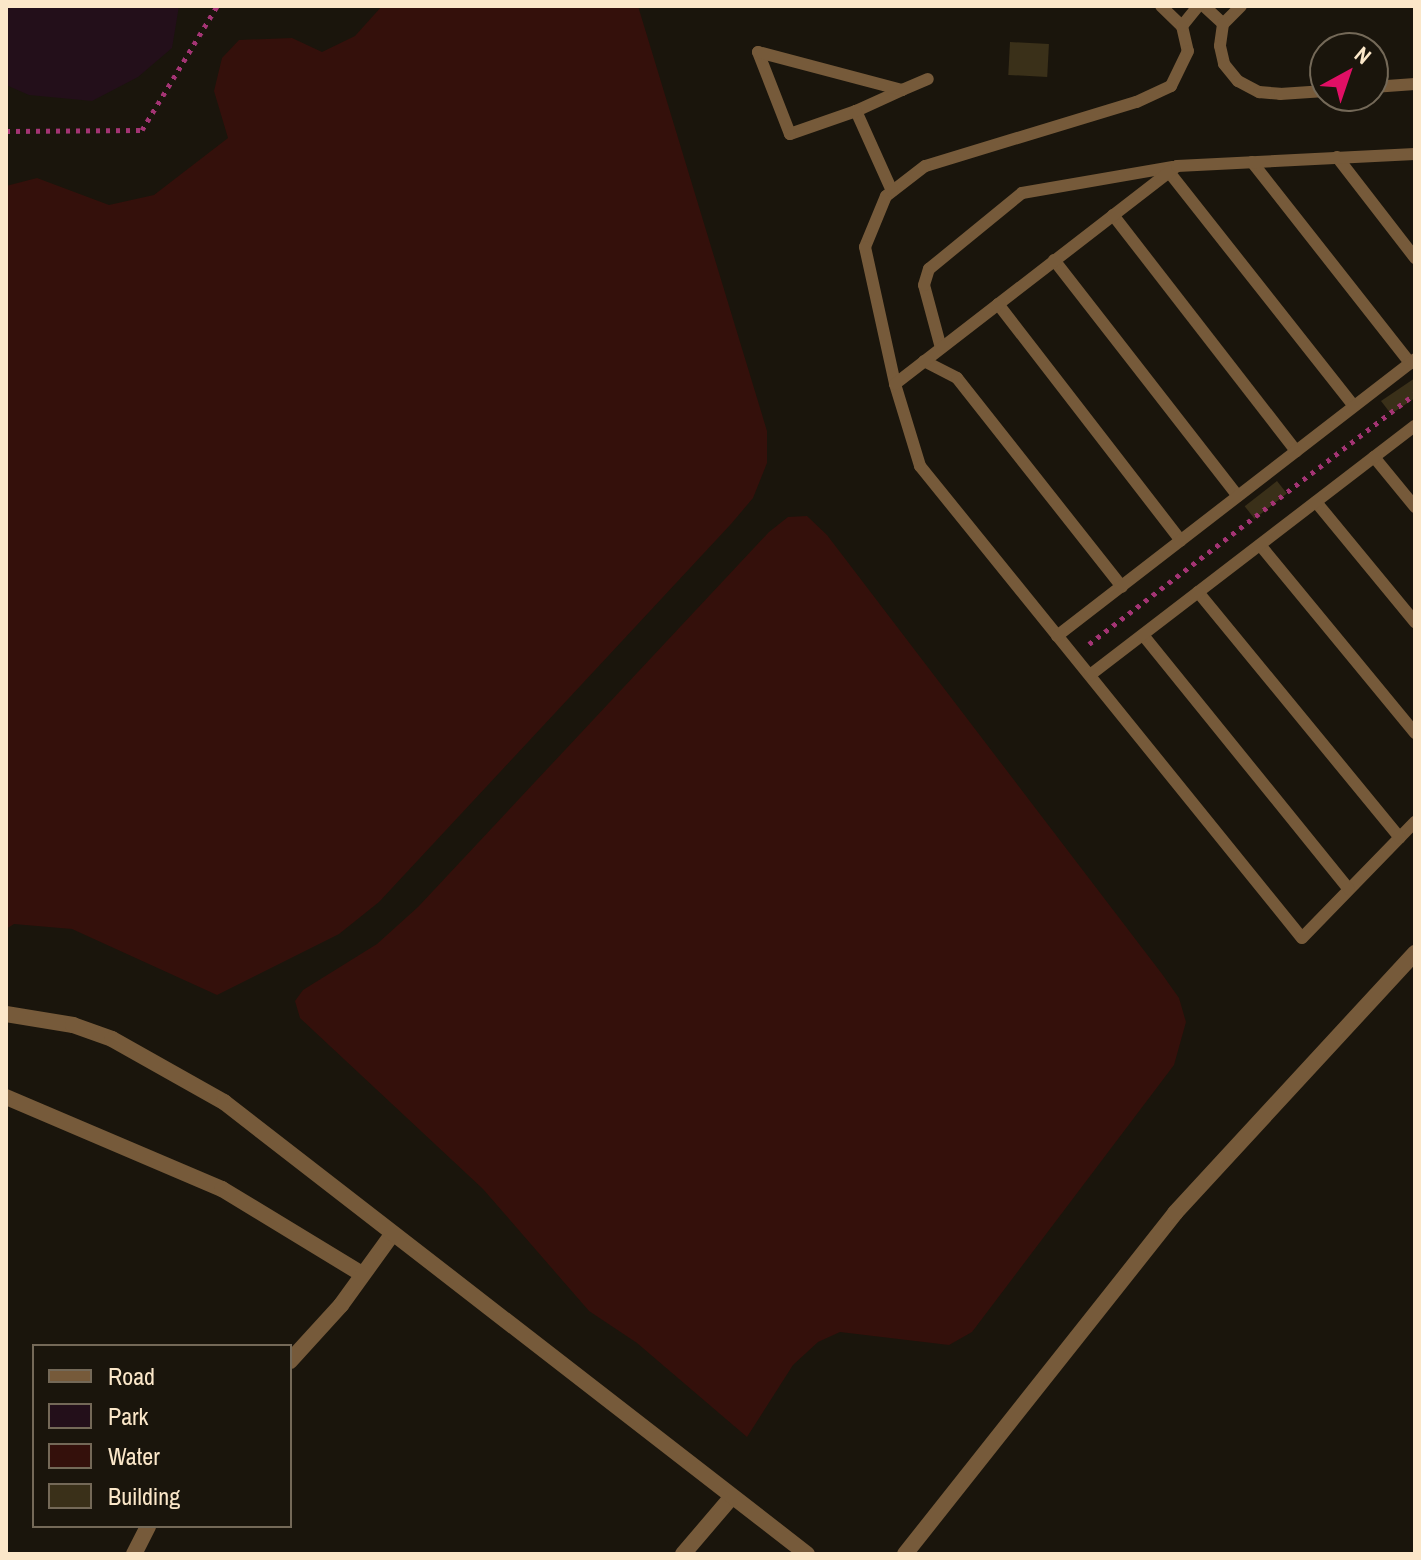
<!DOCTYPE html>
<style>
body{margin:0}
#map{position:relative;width:1421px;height:1560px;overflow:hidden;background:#1a150c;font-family:"Archivo Narrow",sans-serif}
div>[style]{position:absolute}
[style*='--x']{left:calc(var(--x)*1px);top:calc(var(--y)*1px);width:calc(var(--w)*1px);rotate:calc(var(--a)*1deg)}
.green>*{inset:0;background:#230f1a}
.water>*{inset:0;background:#34100b}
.building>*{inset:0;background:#3a3019;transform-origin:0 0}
.path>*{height:5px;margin-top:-2.5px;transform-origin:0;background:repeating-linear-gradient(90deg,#a43474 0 4px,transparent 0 10px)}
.service>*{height:12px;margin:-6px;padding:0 6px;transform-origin:6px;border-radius:6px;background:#765a3a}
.minor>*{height:16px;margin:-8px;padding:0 8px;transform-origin:8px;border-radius:8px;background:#765a3a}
.tertiary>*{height:16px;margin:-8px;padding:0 8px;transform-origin:8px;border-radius:8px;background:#765a3a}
span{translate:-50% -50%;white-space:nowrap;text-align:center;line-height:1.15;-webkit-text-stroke:6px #1a150c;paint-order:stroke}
.frame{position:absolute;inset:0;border:8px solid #fbe7c9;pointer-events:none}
.legend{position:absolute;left:32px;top:1344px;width:260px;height:184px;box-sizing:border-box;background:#1a150c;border:2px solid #746958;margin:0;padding:10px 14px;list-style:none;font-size:24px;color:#fbe7c9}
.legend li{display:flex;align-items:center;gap:16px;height:40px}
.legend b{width:40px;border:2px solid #746958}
.north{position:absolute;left:1309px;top:32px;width:80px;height:80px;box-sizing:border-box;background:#1a150c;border:2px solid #746958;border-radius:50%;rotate:40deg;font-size:22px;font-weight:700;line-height:32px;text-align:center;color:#fbe7c9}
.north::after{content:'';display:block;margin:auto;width:28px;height:36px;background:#e10f65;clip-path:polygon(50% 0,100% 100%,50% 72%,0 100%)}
</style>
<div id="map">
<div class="green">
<i style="clip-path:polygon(6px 6px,179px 6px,172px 48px,138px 77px,92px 101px,29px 95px,6px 85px)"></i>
</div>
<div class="water">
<i style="clip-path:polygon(382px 6px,638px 6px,767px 431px,767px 463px,753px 498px,731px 524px,379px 902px,339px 934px,217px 995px,72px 929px,14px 924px,6px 929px,6px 186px,37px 178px,109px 205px,154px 195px,228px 138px,214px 91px,222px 58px,239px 40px,292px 38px,322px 52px,355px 36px)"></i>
<i style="clip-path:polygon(807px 516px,827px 535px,1162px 974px,1179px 998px,1186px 1022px,1174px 1065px,972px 1332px,949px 1345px,840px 1332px,818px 1342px,793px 1365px,747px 1437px,637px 1343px,589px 1311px,483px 1189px,300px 1018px,295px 1001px,303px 990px,377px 944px,418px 907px,769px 532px,788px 517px)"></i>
</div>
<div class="building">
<i style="left:1010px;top:42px;width:39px;height:33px;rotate:3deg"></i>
<i style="clip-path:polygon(1415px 378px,1415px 398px,1391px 414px,1381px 401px)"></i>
<i style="left:1277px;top:481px;width:16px;height:41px;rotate:52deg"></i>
</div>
<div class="path">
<i style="--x:6;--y:131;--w:136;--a:-0.4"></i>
<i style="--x:142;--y:130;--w:145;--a:-58.8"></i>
<i style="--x:1089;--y:644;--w:411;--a:-37.5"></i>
</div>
<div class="service">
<i style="--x:1161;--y:6;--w:29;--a:44"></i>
<i style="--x:1182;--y:26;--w:26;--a:77"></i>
<i style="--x:1188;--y:51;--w:39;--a:116"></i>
<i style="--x:1171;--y:86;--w:38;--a:155"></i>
<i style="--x:1136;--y:102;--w:220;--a:163.1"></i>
<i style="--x:925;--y:166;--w:49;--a:142.4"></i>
<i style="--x:886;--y:196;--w:55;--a:112.4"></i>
<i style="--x:865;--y:247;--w:140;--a:77.6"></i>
<i style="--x:895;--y:384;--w:86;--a:73"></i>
<i style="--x:920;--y:466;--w:607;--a:51.02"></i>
<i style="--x:1302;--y:938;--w:162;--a:-45.8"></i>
<i style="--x:1204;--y:6;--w:26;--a:43"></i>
<i style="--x:1241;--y:6;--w:25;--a:135"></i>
<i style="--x:1223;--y:24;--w:22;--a:98"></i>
<i style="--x:1220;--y:46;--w:18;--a:77"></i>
<i style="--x:1224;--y:64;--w:22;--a:51"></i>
<i style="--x:1238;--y:81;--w:24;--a:28"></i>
<i style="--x:1259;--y:92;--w:21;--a:5"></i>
<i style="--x:1280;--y:94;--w:45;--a:-3.8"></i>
<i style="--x:1182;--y:26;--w:26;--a:-51"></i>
<i style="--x:1373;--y:87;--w:42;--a:-4.1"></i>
<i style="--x:856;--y:111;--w:51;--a:-24.5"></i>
<i style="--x:1337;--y:157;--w:128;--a:52.3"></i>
<i style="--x:1252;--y:162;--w:256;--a:51.8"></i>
<i style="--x:1169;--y:172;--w:298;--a:51.7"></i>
<i style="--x:892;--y:191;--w:88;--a:-114.2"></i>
<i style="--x:856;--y:111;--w:70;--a:160.8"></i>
<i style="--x:790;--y:134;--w:88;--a:-111.3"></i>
<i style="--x:758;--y:52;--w:149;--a:14.8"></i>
<i style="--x:902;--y:90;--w:28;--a:-23"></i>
<i style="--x:1113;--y:215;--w:299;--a:52.2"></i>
<i style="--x:1054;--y:260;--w:299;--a:52.1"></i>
<i style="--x:998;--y:304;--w:299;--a:52.3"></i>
<i style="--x:941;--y:348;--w:65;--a:-105.1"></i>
<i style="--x:924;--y:285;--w:17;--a:-73"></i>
<i style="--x:929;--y:269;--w:120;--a:-39.3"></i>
<i style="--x:1022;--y:193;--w:153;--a:-9.8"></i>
<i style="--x:924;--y:361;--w:37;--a:27"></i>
<i style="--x:957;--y:378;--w:266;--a:51.7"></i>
<i style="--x:895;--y:384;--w:356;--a:-37.7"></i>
<i style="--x:1177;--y:166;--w:238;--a:-2.9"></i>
<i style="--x:1374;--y:457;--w:65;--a:50.6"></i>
<i style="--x:1316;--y:502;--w:156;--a:50.5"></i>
<i style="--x:1260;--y:545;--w:244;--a:50.5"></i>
<i style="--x:1198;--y:592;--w:318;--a:50.6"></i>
<i style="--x:1143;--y:635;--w:327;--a:51"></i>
<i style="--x:1057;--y:636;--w:453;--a:-37.7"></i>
<i style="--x:1090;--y:675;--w:409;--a:-37.5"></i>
</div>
<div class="minor">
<i style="--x:6;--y:1097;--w:235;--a:23.1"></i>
<i style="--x:222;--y:1189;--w:164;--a:31.3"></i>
<i style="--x:290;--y:1361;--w:76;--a:-47.7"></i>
<i style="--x:341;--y:1305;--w:85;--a:-54.1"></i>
<i style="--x:134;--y:1554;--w:31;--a:-63"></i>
<i style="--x:683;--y:1554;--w:72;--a:-49.5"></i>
</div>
<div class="tertiary">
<i style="--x:6;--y:1014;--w:68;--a:9.3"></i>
<i style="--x:73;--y:1025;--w:41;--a:19.7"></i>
<i style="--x:112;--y:1039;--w:129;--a:29.4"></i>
<i style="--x:224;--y:1102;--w:738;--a:37.79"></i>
<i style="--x:905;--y:1554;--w:435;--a:-51.6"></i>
<i style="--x:1175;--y:1213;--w:354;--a:-47.3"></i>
</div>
<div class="frame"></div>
<ul class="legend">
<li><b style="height:10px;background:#765a3a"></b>Road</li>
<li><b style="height:22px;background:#230f1a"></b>Park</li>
<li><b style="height:22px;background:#34100b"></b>Water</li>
<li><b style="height:22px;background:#3a3019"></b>Building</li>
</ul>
<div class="north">N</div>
</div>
